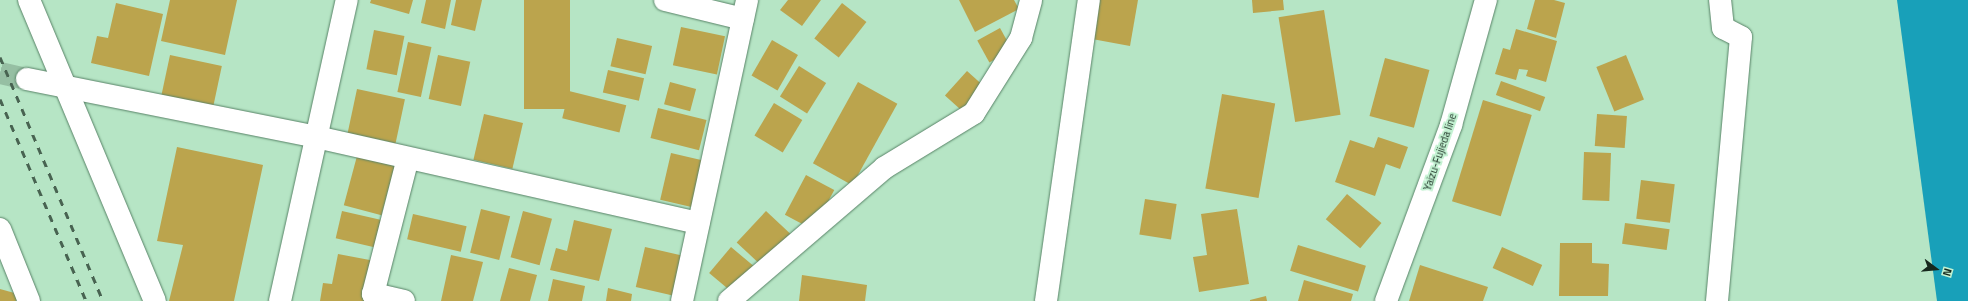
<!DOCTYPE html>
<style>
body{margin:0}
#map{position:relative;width:1968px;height:301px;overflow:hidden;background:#b6e5c5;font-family:"Titillium Web",sans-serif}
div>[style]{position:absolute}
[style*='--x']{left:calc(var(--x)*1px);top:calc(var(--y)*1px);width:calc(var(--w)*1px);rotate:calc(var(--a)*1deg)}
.water>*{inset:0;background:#18a0b9}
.building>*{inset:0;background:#bba44d;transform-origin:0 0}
.minor-tunnel>*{height:22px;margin-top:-11px;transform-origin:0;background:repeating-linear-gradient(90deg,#96bfa3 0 22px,transparent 0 33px)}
.roads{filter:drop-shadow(0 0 1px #588367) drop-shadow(0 0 1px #588367)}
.minor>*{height:22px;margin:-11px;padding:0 11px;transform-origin:11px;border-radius:11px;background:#fff}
.major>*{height:22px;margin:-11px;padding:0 11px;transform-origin:11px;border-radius:11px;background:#fff}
.rail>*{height:3px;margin-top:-1.5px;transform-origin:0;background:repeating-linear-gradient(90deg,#486351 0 7px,transparent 0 14px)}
span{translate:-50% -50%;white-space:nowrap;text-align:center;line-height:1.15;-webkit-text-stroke:4px #c3f2d2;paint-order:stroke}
.street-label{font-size:11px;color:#16281d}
.north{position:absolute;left:1916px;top:249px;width:40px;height:40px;-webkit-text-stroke:3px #c3f2d2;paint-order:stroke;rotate:106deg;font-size:11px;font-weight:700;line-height:16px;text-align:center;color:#16281d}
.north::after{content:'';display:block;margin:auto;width:14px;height:18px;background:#16281d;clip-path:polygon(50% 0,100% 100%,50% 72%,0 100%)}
</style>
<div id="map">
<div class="water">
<i style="clip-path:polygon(1897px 0,1968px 0,1968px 301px,1937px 301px)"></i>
</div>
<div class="building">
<i style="clip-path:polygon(170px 0,237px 0,225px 55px,161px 41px)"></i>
<i style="clip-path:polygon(371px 0,413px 0,409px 14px,370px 3px)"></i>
<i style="clip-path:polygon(426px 0,451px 0,445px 29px,421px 23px)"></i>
<i style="clip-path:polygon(456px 0,482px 0,475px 31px,451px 25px)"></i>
<i style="left:524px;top:0;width:46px;height:109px"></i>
<i style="clip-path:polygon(788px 0,821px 0,802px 26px,780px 10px)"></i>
<i style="clip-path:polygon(959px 0,1014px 0,1019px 9px,975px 32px)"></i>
<i style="clip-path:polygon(1098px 0,1138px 0,1130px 46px,1092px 39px)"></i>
<i style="clip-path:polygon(1252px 0,1283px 0,1284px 10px,1253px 13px)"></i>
<i style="clip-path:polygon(1535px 0,1554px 0,1565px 3px,1556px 38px,1527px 29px)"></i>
<i style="clip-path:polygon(116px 3px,163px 14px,149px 76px,91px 63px,97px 36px,108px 38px)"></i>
<i style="left:842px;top:3px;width:31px;height:45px;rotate:38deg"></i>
<i style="left:1324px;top:10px;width:106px;height:46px;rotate:81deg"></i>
<i style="left:681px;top:27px;width:45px;height:39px;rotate:12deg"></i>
<i style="left:1000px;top:28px;width:25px;height:26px;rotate:61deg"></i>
<i style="clip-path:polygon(1516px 29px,1557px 41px,1546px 82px,1526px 76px,1528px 70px,1519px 69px,1516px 80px,1495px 74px,1503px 48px,1510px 50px)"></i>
<i style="left:374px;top:30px;width:31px;height:40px;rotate:11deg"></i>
<i style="left:617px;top:38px;width:36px;height:29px;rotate:13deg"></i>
<i style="left:772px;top:40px;width:30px;height:41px;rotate:30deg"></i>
<i style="left:408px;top:42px;width:24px;height:51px;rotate:12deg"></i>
<i style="left:170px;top:55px;width:53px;height:42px;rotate:12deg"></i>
<i style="left:438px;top:55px;width:33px;height:45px;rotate:12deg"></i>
<i style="left:1626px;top:55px;width:48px;height:32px;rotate:68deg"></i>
<i style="left:1385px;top:58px;width:46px;height:60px;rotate:15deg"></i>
<i style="left:799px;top:66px;width:32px;height:36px;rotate:32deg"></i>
<i style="left:608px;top:70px;width:37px;height:23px;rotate:13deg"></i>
<i style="left:967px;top:71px;width:24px;height:33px;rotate:42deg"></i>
<i style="left:1501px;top:81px;width:47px;height:15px;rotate:20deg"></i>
<i style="left:670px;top:82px;width:27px;height:23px;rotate:15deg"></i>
<i style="left:858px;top:82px;width:45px;height:93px;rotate:29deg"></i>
<i style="left:357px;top:89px;width:49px;height:45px;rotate:12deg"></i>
<i style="left:569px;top:91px;width:59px;height:28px;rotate:14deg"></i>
<i style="left:1222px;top:94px;width:54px;height:96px;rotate:10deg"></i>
<i style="left:1483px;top:100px;width:51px;height:106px;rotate:17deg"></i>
<i style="left:774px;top:103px;width:33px;height:38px;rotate:31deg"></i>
<i style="left:658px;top:108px;width:50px;height:31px;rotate:14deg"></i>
<i style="left:484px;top:114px;width:40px;height:47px;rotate:13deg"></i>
<i style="left:1597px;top:114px;width:30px;height:32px;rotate:4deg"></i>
<i style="clip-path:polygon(1378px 137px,1408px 147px,1400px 169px,1386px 164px,1375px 196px,1335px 182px,1350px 140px,1374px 148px)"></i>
<i style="clip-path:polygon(177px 147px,263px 165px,234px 301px,169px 301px,183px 245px,157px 241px)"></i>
<i style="left:1584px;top:152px;width:27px;height:48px;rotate:2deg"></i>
<i style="left:671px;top:153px;width:32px;height:48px;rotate:13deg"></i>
<i style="left:357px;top:156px;width:39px;height:51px;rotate:15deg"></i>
<i style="left:806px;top:175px;width:32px;height:45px;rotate:28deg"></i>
<i style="left:1641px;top:180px;width:34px;height:39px;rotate:7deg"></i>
<i style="left:1347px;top:194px;width:45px;height:33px;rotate:40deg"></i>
<i style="left:1145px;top:199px;width:32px;height:36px;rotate:9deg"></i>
<i style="left:481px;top:209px;width:30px;height:45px;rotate:14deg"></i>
<i style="clip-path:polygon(1237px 209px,1249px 284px,1199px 292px,1193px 257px,1207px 255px,1201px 214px)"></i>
<i style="left:342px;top:211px;width:45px;height:28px;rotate:13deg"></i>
<i style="left:523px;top:211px;width:30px;height:48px;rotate:15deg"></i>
<i style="left:766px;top:211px;width:34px;height:43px;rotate:43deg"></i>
<i style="left:413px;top:214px;width:55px;height:26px;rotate:13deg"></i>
<i style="clip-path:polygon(574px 220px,612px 229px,599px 281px,550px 270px,556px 248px,567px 251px)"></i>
<i style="left:1625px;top:223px;width:45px;height:21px;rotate:8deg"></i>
<i style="clip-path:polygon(1560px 243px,1592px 243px,1592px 263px,1609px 264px,1608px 296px,1559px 296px)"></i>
<i style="left:1298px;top:245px;width:71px;height:27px;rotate:17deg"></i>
<i style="left:645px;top:247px;width:39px;height:41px;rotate:13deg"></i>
<i style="left:731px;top:247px;width:33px;height:34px;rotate:40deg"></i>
<i style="left:1502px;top:247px;width:44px;height:23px;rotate:24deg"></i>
<i style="clip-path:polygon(338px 254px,375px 261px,367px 301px,320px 301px,323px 283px,332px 284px)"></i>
<i style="clip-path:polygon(451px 255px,483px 262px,473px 301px,441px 301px)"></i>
<i style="clip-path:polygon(1420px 265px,1488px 287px,1483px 301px,1409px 301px)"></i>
<i style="clip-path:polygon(509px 268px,537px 275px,530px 301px,500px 301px)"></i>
<i style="clip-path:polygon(802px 275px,867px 285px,865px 301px,799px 301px)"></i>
<i style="clip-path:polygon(553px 279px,585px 286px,582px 301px,548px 301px)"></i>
<i style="clip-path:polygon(1304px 280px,1353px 294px,1351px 301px,1298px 301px)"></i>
<i style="clip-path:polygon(608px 288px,632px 294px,631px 301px,606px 301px)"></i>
<i style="clip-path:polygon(0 289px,18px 294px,16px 301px,0 301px)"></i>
<i style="clip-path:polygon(1266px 296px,1267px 301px,1250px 301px,1250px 300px)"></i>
</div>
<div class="minor-tunnel">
<i style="--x:0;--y:73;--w:28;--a:13"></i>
</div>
<div class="roads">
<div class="minor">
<i style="--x:29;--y:0;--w:326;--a:67.3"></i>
<i style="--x:665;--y:0;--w:80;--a:13.7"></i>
<i style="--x:27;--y:79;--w:295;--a:11.3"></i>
<i style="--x:316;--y:137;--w:392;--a:12.7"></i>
<i style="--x:0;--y:229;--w:78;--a:68.1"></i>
<i style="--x:280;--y:301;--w:308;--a:-77.5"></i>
<i style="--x:404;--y:301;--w:32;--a:-167"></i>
<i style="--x:373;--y:294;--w:140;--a:-75.6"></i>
<i style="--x:682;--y:301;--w:308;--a:-77.8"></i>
<i style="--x:729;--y:301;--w:204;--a:-40.6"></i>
<i style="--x:884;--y:168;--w:105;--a:-31.4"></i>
<i style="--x:974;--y:113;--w:89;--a:-57.9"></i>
<i style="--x:1021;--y:38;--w:39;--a:-75"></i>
<i style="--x:1046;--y:301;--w:304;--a:-81.9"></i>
<i style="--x:1717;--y:301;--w:265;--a:-84.8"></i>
<i style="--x:1741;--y:37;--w:20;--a:-153"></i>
<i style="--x:1723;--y:28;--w:28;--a:-96"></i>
</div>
<div class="major">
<i style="--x:1386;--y:301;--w:188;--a:-69.7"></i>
<i style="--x:1451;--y:125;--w:130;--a:-74.4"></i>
</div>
</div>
<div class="rail">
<i style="--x:0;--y:57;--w:265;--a:67.1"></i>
<i style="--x:0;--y:99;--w:220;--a:66.9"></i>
</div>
<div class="street-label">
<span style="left:1440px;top:152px;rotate:-71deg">Yaizu-Fujieda line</span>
</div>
<div class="north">N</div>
</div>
